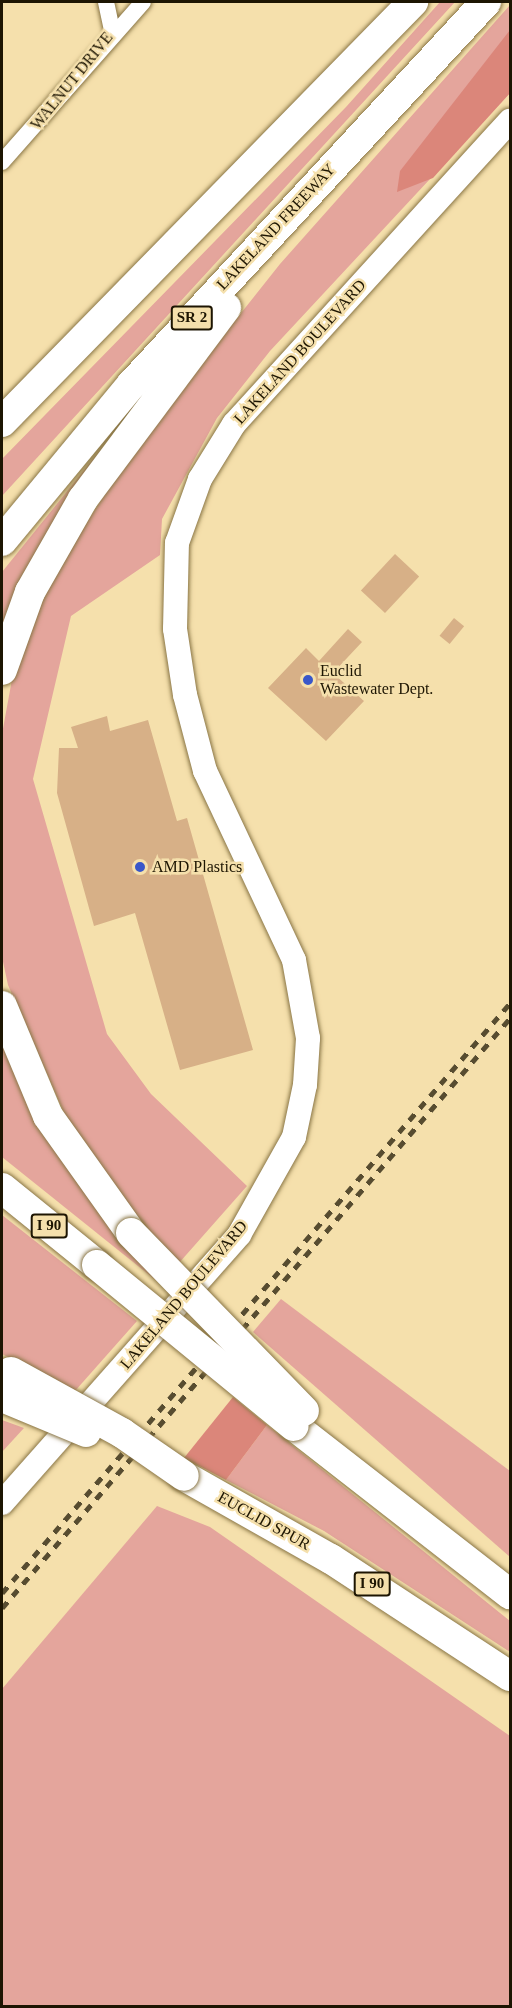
<!DOCTYPE html>
<style>
body{margin:0}
#map{position:relative;width:512px;height:2008px;overflow:hidden;background:#f5e0ac;font-family:"Times New Roman",serif}
div>[style]{position:absolute}
[style*='--x']{left:calc(var(--x)*1px);top:calc(var(--y)*1px);width:calc(var(--w)*1px);rotate:calc(var(--a)*1deg)}
.green>*{inset:0;background:#e4a59c}
.forest>*{inset:0;background:#db867a}
.building>*{inset:0;background:#d7b087;transform-origin:0 0}
.roads{filter:drop-shadow(0 0 2px #897545) drop-shadow(0 0 2px #897545)}
.street>*{height:16px;margin:-8px;padding:0 8px;transform-origin:8px;border-radius:8px;background:#fff}
.secondary>*{height:24px;margin:-12px;padding:0 12px;transform-origin:12px;border-radius:12px;background:#fff}
.highway>*{height:30px;margin:-15px;padding:0 15px;transform-origin:15px;border-radius:15px;background:#fff}
.rail>*{height:4.5px;margin-top:-2.25px;transform-origin:0;background:repeating-linear-gradient(90deg,#574c30 0 8px,transparent 0 16px)}
.bridges{filter:drop-shadow(0 0 2px #897545) drop-shadow(0 0 2px #897545)}
.highway-bridge>*{height:30px;margin:-15px;padding:0 15px;transform-origin:15px;border-radius:15px;background:#fff}
.dots>*{width:16px;height:16px;translate:-50% -50%;box-sizing:border-box;border:3px solid #f5e0ac;border-radius:50%}
span{translate:-50% -50%;white-space:nowrap;text-align:center;line-height:1.15;-webkit-text-stroke:5px #f5e0ac;paint-order:stroke}
.shield-label span{padding:2px 4px;background:#f5e0ac;border:2px solid;border-radius:4px;-webkit-text-stroke-width:0}
.shield-label{font-size:15px;color:#1d1502;font-weight:700}
.street-label{font-size:16px;color:#1d1502}
.poi-label{font-size:16px;color:#1d1502}
.left{translate:0 -50%;text-align:left}
.frame{position:absolute;inset:0;border:3px solid #1d1502;pointer-events:none}
</style>
<div id="map">
<div class="green">
<i style="clip-path:polygon(440px 2px,455px 2px,2px 496px,2px 459px,346px 107px)"></i>
<i style="clip-path:polygon(510px 5px,510px 93px,270px 351px,217px 418px,162px 519px,160px 555px,71px 616px,33px 779px,107px 1034px,151px 1094px,247px 1186px,179px 1263px,125px 1209px,73px 1133px,8px 985px,2px 957px,2px 734px,13px 674px,52px 578px,134px 448px,280px 264px)"></i>
<i style="clip-path:polygon(111px 437px,2px 646px,2px 572px)"></i>
<i style="clip-path:polygon(2px 1033px,158px 1282px,2px 1157px)"></i>
<i style="clip-path:polygon(2px 1215px,137px 1321px,75px 1391px,2px 1354px)"></i>
<i style="clip-path:polygon(281px 1299px,510px 1471px,510px 1557px,253px 1332px)"></i>
<i style="clip-path:polygon(2px 1420px,24px 1428px,2px 1452px)"></i>
<i style="clip-path:polygon(267px 1425px,510px 1621px,510px 1652px,324px 1531px,226px 1480px)"></i>
<i style="clip-path:polygon(157px 1506px,210px 1527px,510px 1736px,510px 2006px,2px 2006px,2px 1689px)"></i>
</div>
<div class="forest">
<i style="clip-path:polygon(510px 30px,510px 93px,433px 178px,397px 192px,400px 171px)"></i>
<i style="clip-path:polygon(233px 1397px,267px 1425px,226px 1480px,184px 1458px)"></i>
</div>
<div class="building">
<i style="left:395px;top:554px;width:33px;height:50px;rotate:43deg"></i>
<i style="left:454px;top:618px;width:13px;height:23px;rotate:39deg"></i>
<i style="clip-path:polygon(348px 629px,362px 642px,333px 673px,364px 701px,326px 741px,268px 688px,306px 648px,319px 661px)"></i>
<i style="clip-path:polygon(107px 716px,110px 731px,148px 720px,177px 821px,187px 818px,253px 1050px,180px 1070px,135px 913px,94px 926px,57px 793px,59px 748px,78px 748px,71px 727px)"></i>
</div>
<div class="roads">
<div class="street">
<i style="--x:106;--y:2;--w:30;--a:78"></i>
<i style="--x:2;--y:162;--w:213;--a:-48.6"></i>
</div>
<div class="secondary">
<i style="--x:2;--y:1503;--w:358;--a:-48.5"></i>
<i style="--x:239;--y:1235;--w:112;--a:-60.7"></i>
<i style="--x:294;--y:1137;--w:53;--a:-78.1"></i>
<i style="--x:305;--y:1085;--w:47;--a:-86.3"></i>
<i style="--x:308;--y:1038;--w:79;--a:-100.2"></i>
<i style="--x:294;--y:960;--w:209;--a:-115.2"></i>
<i style="--x:205;--y:771;--w:79;--a:-104.7"></i>
<i style="--x:185;--y:695;--w:67;--a:-98.6"></i>
<i style="--x:175;--y:629;--w:86;--a:-88.7"></i>
<i style="--x:177;--y:543;--w:68;--a:-70.2"></i>
<i style="--x:200;--y:479;--w:65;--a:-58.3"></i>
<i style="--x:234;--y:424;--w:410;--a:-47.7"></i>
</div>
<div class="highway">
<i style="--x:2;--y:422;--w:588;--a:-45.62"></i>
<i style="--x:2;--y:541;--w:204;--a:-50.4"></i>
<i style="--x:132;--y:384;--w:521;--a:-47.18"></i>
<i style="--x:2;--y:670;--w:83;--a:-70.3"></i>
<i style="--x:30;--y:592;--w:107;--a:-60.3"></i>
<i style="--x:83;--y:499;--w:239;--a:-53.2"></i>
<i style="--x:2;--y:1006;--w:119;--a:67.3"></i>
<i style="--x:48;--y:1116;--w:143;--a:54.6"></i>
<i style="--x:2;--y:1188;--w:122;--a:39"></i>
<i style="--x:294;--y:1426;--w:274;--a:37.9"></i>
<i style="--x:184;--y:1476;--w:169;--a:29.5"></i>
<i style="--x:331;--y:1559;--w:214;--a:33.2"></i>
</div>
</div>
<div class="rail">
<i style="--x:2;--y:1593;--w:779;--a:-49.27"></i>
<i style="--x:2;--y:1608;--w:779;--a:-49.27"></i>
</div>
<div class="bridges">
<div class="highway-bridge">
<i style="--x:131;--y:1233;--w:248;--a:45.8"></i>
<i style="--x:97;--y:1265;--w:254;--a:39.3"></i>
<i style="--x:11;--y:1372;--w:127;--a:28.8"></i>
<i style="--x:122;--y:1433;--w:75;--a:34.7"></i>
<i style="--x:2;--y:1397;--w:91;--a:22.6"></i>
</div>
</div>
<div class="dots">
<i style="left:308px;top:680px;background:#3957c9"></i>
<i style="left:140px;top:867px;background:#3957c9"></i>
</div>
<div class="shield-label">
<span style="left:192px;top:318px">SR 2</span>
<span style="left:49px;top:1226px">I 90</span>
<span style="left:372px;top:1584px">I 90</span>
</div>
<div class="street-label">
<span style="left:72px;top:81px;rotate:-51deg">WALNUT DRIVE</span>
<span style="left:276px;top:227px;rotate:-47deg">LAKELAND FREEWAY</span>
<span style="left:300px;top:352px;rotate:-48deg">LAKELAND BOULEVARD</span>
<span style="left:184px;top:1295px;rotate:-50deg">LAKELAND BOULEVARD</span>
<span style="left:264px;top:1521px;rotate:29deg">EUCLID SPUR</span>
</div>
<div class="poi-label">
<span class="left" style="left:320px;top:680px">Euclid<br>Wastewater Dept.</span>
<span class="left" style="left:152px;top:867px">AMD Plastics</span>
</div>
<div class="frame"></div>
</div>
